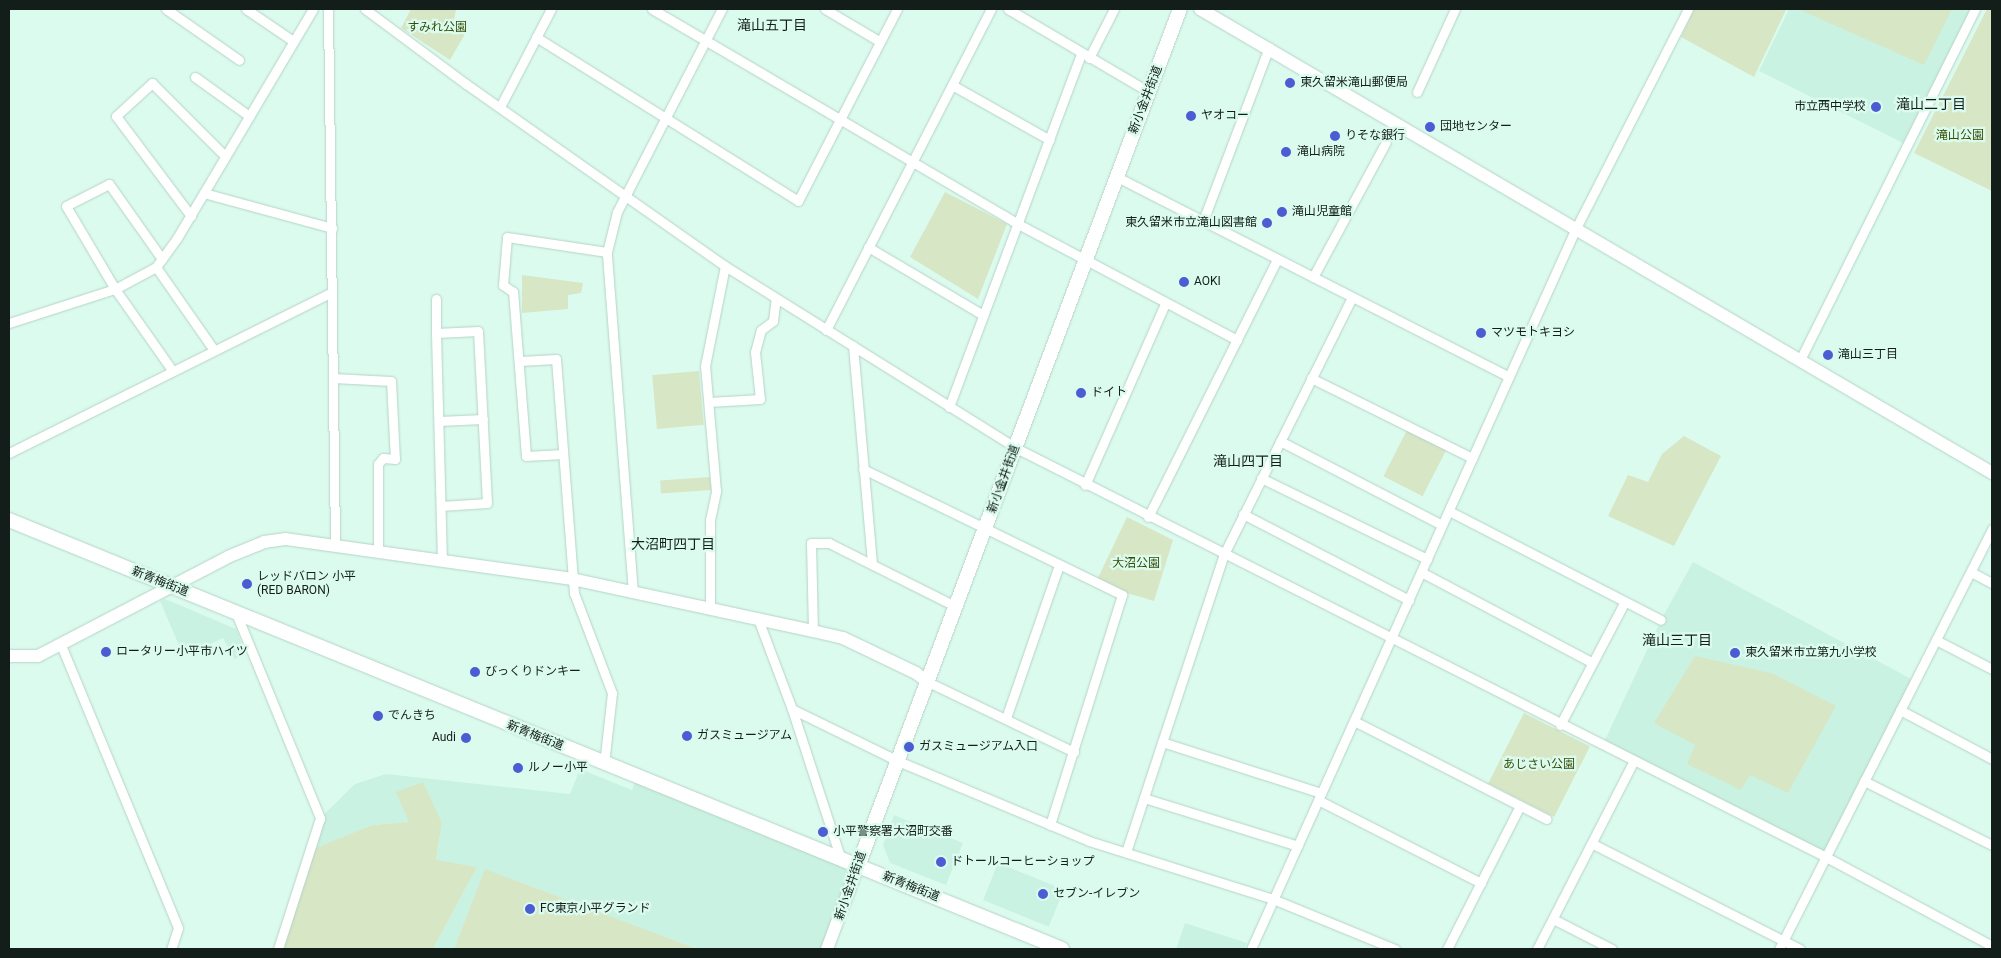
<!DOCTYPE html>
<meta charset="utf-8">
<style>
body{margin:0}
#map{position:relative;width:2001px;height:958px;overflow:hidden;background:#dcfbef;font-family:Roboto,"Noto Sans JP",sans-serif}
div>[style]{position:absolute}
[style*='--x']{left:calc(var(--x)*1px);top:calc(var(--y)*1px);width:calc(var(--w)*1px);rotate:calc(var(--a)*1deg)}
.built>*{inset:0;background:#caf2e2;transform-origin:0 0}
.green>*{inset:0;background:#d7e6c5;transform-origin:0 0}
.roads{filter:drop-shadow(0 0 1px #b5d3c6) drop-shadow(0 0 1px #b5d3c6)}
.street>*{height:9px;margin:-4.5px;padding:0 4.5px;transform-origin:4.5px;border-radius:4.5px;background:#fff}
.secondary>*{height:12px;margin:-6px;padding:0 6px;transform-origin:6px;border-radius:6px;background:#fff}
.primary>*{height:14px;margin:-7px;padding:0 7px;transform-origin:7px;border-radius:7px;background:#fff}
.dots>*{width:14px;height:14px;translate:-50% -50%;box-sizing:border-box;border:2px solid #dcfbef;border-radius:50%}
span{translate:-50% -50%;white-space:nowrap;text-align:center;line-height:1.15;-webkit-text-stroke:4.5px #dcfbef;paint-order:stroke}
.park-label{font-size:12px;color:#354d06}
.poi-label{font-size:12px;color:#131e1a}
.left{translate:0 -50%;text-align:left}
.right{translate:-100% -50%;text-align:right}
.street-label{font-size:12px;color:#131e1a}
.neighbourhood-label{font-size:14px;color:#131e1a}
.frame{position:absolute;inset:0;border:10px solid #131e1a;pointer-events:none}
</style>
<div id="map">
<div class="built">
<i style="clip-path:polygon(1789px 9px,1972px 9px,1903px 143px,1759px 71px)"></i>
<i style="clip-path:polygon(1693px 562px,1915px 681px,1826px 857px,1605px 740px,1661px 620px)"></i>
<i style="clip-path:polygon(165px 599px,236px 629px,246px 654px,234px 659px,223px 638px,184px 657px,160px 601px)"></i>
<i style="clip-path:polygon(580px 769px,632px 790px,637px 777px,858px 866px,827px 949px,697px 949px,485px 870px,454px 949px,433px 949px,477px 867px,436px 861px,442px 823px,422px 782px,409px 822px,372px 825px,314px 850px,283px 949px,278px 949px,320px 818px,355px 784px,386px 774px,570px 794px)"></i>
<i style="clip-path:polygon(894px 815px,963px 843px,946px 885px,890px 863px,883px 845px)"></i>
<i style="left:998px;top:863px;width:71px;height:40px;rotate:22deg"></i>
<i style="clip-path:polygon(1185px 923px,1247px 943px,1244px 949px,1176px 949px)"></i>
</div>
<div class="green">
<i style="clip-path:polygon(411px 9px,456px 9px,454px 20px,465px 34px,450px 60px,401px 28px)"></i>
<i style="clip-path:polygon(1694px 9px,1784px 9px,1786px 10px,1754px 77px,1681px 37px)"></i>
<i style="clip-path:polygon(1798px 9px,1952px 9px,1924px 65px)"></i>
<i style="clip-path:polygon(1987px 9px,1992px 9px,1992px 191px,1914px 153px)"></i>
<i style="clip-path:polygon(945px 192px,1007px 224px,978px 299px,910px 257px)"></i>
<i style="clip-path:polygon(522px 275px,583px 283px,581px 293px,568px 295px,568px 309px,522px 313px)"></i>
<i style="left:699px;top:371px;width:54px;height:47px;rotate:85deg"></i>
<i style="left:1407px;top:430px;width:44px;height:52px;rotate:27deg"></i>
<i style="clip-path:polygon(1684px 436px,1721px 456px,1674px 546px,1608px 516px,1628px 475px,1648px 482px,1662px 454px)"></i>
<i style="left:710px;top:477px;width:13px;height:50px;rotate:86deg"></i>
<i style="clip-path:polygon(1127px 517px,1173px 540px,1154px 601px,1127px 593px,1098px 578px)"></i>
<i style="clip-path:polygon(1695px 656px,1771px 673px,1836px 706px,1788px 793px,1750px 775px,1741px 790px,1687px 764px,1695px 745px,1654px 723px)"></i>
<i style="left:1524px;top:713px;width:74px;height:79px;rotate:27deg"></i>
<i style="clip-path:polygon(423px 782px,442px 823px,436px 860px,477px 867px,433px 949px,283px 949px,314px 849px,372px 825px,409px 822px,396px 792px)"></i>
<i style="clip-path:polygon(485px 869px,697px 949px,454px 949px)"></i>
</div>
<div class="roads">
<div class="street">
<i style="--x:166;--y:9;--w:89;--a:34.9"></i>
<i style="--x:246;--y:9;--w:57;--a:34.2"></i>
<i style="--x:328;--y:9;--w:536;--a:89.25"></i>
<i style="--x:365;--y:9;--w:126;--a:36.6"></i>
<i style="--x:466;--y:84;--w:317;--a:35.1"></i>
<i style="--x:725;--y:266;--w:343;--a:32"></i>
<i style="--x:1016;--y:448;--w:907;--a:26.79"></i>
<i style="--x:1826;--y:857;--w:188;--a:28.2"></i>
<i style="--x:652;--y:9;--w:424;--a:30.4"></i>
<i style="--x:1018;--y:224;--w:248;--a:27.9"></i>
<i style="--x:825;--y:9;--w:63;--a:30.7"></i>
<i style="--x:1008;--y:9;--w:164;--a:30.5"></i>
<i style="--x:536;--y:37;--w:309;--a:32"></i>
<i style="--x:798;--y:201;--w:216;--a:-62.7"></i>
<i style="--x:1089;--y:58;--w:55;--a:-63"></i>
<i style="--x:195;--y:77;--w:67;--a:35.8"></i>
<i style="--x:952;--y:85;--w:112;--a:29.3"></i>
<i style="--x:1417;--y:92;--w:91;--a:-65.4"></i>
<i style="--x:500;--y:107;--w:110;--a:-62.5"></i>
<i style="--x:1117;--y:177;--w:440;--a:27"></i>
<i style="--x:204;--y:193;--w:133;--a:15.3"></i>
<i style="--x:191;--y:216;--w:125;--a:-126.9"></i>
<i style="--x:116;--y:116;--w:49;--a:-42.5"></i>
<i style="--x:152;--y:83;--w:103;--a:45"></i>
<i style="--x:1203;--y:221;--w:186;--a:-69.2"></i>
<i style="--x:868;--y:247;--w:134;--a:30.6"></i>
<i style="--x:162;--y:259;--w:92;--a:-125.2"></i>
<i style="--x:109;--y:184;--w:48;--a:152.9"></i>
<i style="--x:66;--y:206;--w:96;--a:59.4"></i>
<i style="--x:115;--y:289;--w:99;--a:54.9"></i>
<i style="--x:156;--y:267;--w:101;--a:55.1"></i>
<i style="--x:1313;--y:277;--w:153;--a:-61.6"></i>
<i style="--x:436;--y:299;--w:34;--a:90"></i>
<i style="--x:9;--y:323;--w:111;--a:-17.8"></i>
<i style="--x:115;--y:289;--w:47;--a:-28.2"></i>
<i style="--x:156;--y:267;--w:36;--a:-54"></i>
<i style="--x:177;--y:238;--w:266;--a:-59.3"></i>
<i style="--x:826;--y:330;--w:361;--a:-62.8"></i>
<i style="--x:853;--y:346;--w:219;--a:85"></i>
<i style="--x:1800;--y:360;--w:392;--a:-63.5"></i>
<i style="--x:520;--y:361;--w:36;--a:-3"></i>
<i style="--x:556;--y:359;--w:235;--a:85.6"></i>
<i style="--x:574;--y:593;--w:107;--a:69.2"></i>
<i style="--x:612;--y:693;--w:71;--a:96.4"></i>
<i style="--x:333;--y:378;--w:58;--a:3"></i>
<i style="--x:391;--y:381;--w:78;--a:87.1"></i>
<i style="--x:395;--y:459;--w:12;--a:-175"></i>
<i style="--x:383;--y:458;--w:8;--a:130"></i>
<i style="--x:378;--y:464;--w:88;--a:90"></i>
<i style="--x:1311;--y:378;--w:180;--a:26.4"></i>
<i style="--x:709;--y:402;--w:51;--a:-3.4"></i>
<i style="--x:760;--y:399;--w:47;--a:-96.1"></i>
<i style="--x:755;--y:352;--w:23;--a:-75"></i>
<i style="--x:761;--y:330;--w:15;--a:-37"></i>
<i style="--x:773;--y:321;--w:23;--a:-83"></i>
<i style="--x:949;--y:407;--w:377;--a:-69.5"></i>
<i style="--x:439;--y:421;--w:44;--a:-2.6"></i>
<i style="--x:1280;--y:441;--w:182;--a:27.4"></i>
<i style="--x:9;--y:453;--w:361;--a:-26.5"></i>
<i style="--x:563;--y:454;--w:37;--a:177"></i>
<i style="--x:526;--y:456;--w:165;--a:-94.5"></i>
<i style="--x:513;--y:292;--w:12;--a:-145"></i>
<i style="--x:503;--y:285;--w:48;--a:-85.2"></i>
<i style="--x:507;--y:237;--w:101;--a:8.5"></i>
<i style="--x:863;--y:469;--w:288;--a:25.9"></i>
<i style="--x:1122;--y:595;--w:241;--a:107.4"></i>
<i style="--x:1261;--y:478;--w:185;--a:26"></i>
<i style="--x:1085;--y:485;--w:198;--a:-66.2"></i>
<i style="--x:441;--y:506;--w:46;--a:-3.7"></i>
<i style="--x:487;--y:503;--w:172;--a:-93"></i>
<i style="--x:478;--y:331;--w:42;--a:177.3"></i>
<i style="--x:436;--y:333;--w:228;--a:88.5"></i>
<i style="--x:1449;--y:511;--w:238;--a:27.2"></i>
<i style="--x:1243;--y:514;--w:187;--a:27.4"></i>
<i style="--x:1148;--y:517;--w:288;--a:-63.4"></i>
<i style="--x:1421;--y:572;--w:192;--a:27.9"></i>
<i style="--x:1971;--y:572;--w:24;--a:28"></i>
<i style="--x:633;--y:593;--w:342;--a:-94.4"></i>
<i style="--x:607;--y:252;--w:41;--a:-76"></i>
<i style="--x:617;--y:212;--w:229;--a:-62.7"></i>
<i style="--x:710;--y:609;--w:89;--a:-90"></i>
<i style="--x:710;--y:520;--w:30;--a:-78"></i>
<i style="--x:716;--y:491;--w:125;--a:-95"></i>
<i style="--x:705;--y:366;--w:102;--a:-78.7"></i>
<i style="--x:236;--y:613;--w:222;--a:67.7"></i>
<i style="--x:320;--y:818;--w:138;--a:107.8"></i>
<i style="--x:758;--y:619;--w:96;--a:69.3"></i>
<i style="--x:792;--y:709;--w:159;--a:72"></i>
<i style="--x:813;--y:631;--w:88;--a:-91.3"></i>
<i style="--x:811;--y:543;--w:18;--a:0"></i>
<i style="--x:829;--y:543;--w:143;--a:26.6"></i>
<i style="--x:1936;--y:640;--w:63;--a:27.4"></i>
<i style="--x:61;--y:645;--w:306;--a:67.5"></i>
<i style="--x:178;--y:928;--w:22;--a:108"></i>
<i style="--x:928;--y:682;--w:162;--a:25.6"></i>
<i style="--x:792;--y:709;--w:118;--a:26.1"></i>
<i style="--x:898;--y:761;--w:207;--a:22.7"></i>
<i style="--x:1089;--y:841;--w:193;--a:17.5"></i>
<i style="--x:1273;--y:899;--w:132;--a:22.3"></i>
<i style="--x:1900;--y:710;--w:104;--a:28"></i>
<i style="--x:1006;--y:718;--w:162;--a:-70.9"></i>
<i style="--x:1354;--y:721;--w:216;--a:27"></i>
<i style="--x:1560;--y:725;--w:138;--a:-62.3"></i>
<i style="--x:1162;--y:742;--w:167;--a:17.8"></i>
<i style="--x:1864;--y:781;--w:143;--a:26.6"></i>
<i style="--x:1144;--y:798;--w:161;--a:17.3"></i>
<i style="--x:1318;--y:800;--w:183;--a:27"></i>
<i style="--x:1593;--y:844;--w:232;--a:26.9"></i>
<i style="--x:1126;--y:852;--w:314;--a:-71.8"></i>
<i style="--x:1224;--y:554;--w:287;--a:-63.5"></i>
<i style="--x:1553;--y:919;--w:66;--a:27"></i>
<i style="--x:1251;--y:949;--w:791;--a:-65.74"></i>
<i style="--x:1576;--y:228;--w:246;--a:-62.9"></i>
<i style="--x:1447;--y:949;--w:161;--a:-63"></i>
<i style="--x:1537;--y:949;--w:210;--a:-62.8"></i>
<i style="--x:1779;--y:949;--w:471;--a:-63.1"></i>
</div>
<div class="secondary">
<i style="--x:1200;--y:9;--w:918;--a:30.36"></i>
<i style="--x:9;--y:656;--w:29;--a:0"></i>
<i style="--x:38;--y:656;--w:216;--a:-27.5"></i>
<i style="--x:230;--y:556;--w:37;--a:-22"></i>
<i style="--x:264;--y:542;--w:21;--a:-8"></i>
<i style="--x:285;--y:539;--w:290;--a:7.9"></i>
<i style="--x:572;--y:579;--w:247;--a:12.2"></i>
<i style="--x:813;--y:631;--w:31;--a:13"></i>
<i style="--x:843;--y:638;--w:81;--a:25.6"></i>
<i style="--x:916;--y:673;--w:15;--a:37"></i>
<i style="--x:827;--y:949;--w:89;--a:-69.5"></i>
</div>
<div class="primary">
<i style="--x:9;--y:520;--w:1137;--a:22.17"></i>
<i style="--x:858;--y:866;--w:915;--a:-69.41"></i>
</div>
</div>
<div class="dots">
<i style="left:1290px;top:83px;background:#4c5cd2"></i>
<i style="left:1876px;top:107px;background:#4c5cd2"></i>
<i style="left:1191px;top:116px;background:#4c5cd2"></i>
<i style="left:1430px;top:127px;background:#4c5cd2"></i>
<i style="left:1335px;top:136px;background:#4c5cd2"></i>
<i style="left:1286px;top:152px;background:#4c5cd2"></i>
<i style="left:1282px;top:212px;background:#4c5cd2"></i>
<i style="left:1267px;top:223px;background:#4c5cd2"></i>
<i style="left:1184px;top:282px;background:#4c5cd2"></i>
<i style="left:1481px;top:333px;background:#4c5cd2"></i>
<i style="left:1828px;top:355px;background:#4c5cd2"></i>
<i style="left:1081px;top:393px;background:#4c5cd2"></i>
<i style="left:247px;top:584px;background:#4c5cd2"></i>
<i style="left:106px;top:652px;background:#4c5cd2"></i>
<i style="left:1735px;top:653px;background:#4c5cd2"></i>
<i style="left:475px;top:672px;background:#4c5cd2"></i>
<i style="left:378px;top:716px;background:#4c5cd2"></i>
<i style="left:687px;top:736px;background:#4c5cd2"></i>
<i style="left:466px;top:738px;background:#4c5cd2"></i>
<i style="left:909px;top:747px;background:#4c5cd2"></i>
<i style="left:518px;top:768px;background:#4c5cd2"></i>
<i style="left:823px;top:832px;background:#4c5cd2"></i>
<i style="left:941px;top:862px;background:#4c5cd2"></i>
<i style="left:1043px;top:894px;background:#4c5cd2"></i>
<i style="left:530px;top:909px;background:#4c5cd2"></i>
</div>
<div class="park-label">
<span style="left:437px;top:28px">すみれ公園</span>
<span style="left:1960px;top:136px">滝山公園</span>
<span style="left:1136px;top:564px">大沼公園</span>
<span style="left:1539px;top:765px">あじさい公園</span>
</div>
<div class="poi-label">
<span class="left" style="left:1300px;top:83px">東久留米滝山郵便局</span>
<span class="right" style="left:1866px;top:107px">市立西中学校</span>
<span class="left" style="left:1201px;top:116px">ヤオコー</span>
<span class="left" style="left:1440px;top:127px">団地センター</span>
<span class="left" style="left:1345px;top:136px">りそな銀行</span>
<span class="left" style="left:1297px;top:152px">滝山病院</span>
<span class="left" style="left:1292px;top:212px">滝山児童館</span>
<span class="right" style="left:1257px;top:223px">東久留米市立滝山図書館</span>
<span class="left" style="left:1194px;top:282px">AOKI</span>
<span class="left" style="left:1491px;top:333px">マツモトキヨシ</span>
<span class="left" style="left:1838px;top:355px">滝山三丁目</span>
<span class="left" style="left:1091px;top:393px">ドイト</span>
<span class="left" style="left:257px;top:584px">レッドバロン 小平<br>(RED BARON)</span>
<span class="left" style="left:116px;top:652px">ロータリー小平市ハイツ</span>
<span class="left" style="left:1745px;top:653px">東久留米市立第九小学校</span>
<span class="left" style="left:485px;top:672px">びっくりドンキー</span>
<span class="left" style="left:388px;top:716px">でんきち</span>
<span class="left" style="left:697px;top:736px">ガスミュージアム</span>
<span class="right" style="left:456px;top:738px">Audi</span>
<span class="left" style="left:919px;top:747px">ガスミュージアム入口</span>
<span class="left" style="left:528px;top:768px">ルノー小平</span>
<span class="left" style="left:833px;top:832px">小平警察署大沼町交番</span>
<span class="left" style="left:951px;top:862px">ドトールコーヒーショップ</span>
<span class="left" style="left:1053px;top:894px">セブン-イレブン</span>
<span class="left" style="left:540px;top:909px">FC東京小平グランド</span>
</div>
<div class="street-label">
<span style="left:1146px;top:100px;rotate:-69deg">新小金井街道</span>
<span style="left:1004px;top:479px;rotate:-70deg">新小金井街道</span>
<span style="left:160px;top:582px;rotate:22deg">新青梅街道</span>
<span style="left:535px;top:736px;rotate:22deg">新青梅街道</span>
<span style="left:851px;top:886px;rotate:-71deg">新小金井街道</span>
<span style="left:911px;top:887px;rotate:22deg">新青梅街道</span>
</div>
<div class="neighbourhood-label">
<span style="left:772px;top:25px">滝山五丁目</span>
<span style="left:1931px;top:104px">滝山二丁目</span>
<span style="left:1248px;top:461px">滝山四丁目</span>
<span style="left:673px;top:544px">大沼町四丁目</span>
<span style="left:1677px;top:640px">滝山三丁目</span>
</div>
<div class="frame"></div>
</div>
